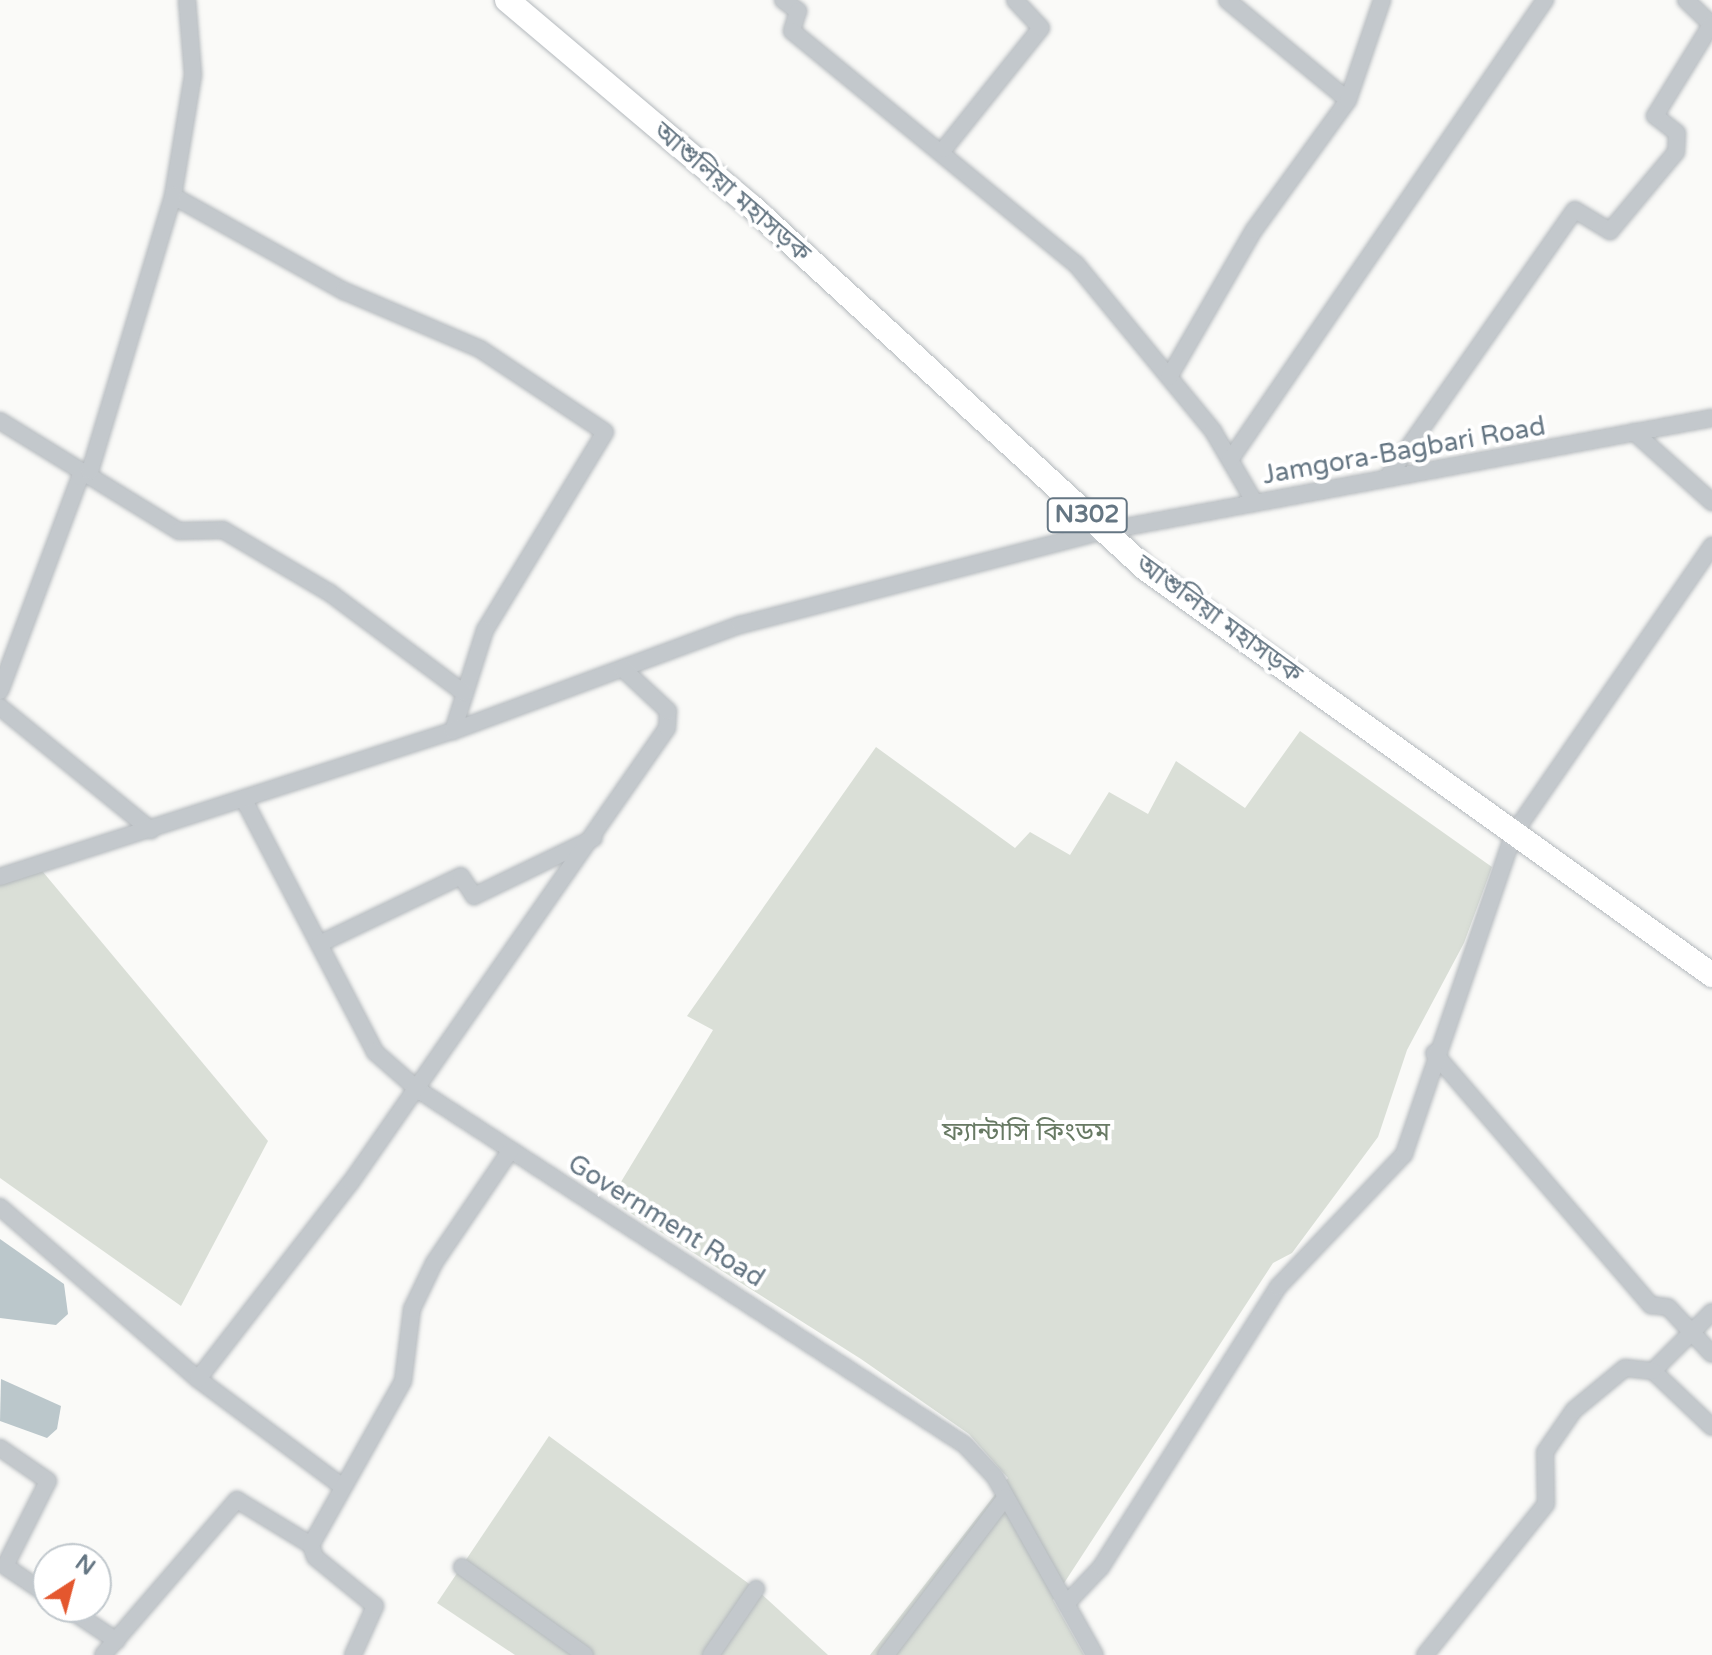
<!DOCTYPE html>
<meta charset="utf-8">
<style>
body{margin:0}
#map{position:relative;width:1712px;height:1655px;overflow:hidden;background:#fafaf8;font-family:"Varela Round","Noto Sans Bengali",sans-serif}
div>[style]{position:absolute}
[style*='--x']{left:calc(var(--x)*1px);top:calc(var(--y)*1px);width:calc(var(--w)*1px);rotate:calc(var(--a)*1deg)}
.green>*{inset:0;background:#dadfd7}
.water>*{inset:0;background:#bbc7cb}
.roads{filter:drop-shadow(0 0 2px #b4b9bd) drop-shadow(0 0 2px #b4b9bd)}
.minor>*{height:16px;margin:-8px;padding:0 8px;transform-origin:8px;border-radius:8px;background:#c3c8cc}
.highway>*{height:24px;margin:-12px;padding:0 12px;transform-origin:12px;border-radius:12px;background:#fff}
span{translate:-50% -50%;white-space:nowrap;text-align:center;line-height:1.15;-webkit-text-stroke:8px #fff;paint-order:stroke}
.shield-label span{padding:2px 6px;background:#fff;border:2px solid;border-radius:6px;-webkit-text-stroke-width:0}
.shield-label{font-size:24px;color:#657683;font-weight:700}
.street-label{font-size:26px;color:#657683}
.park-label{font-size:26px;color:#687a64}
.north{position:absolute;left:32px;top:1543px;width:80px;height:80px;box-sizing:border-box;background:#fff;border:2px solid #c1c8cd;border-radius:50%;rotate:36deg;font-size:22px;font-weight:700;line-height:32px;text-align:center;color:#657683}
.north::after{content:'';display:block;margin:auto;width:28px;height:36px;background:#e4572e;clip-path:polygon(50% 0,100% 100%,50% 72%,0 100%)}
</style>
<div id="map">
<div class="green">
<i style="clip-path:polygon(1300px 731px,1492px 867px,1464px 943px,1407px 1050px,1378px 1137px,1292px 1253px,1273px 1263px,1053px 1600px,1084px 1655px,870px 1655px,1008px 1478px,969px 1434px,861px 1359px,610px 1200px,713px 1030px,687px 1016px,876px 747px,1015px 848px,1030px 832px,1070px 855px,1109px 792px,1148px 814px,1176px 761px,1245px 808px)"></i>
<i style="clip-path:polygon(38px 866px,268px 1141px,181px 1306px,0 1178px,0 877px)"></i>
<i style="clip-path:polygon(549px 1436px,756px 1589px,828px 1655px,515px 1655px,437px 1603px)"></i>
</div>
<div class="water">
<i style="clip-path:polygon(0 1239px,64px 1284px,68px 1314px,56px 1325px,0 1318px)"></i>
<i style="clip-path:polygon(1px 1379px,61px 1406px,57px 1429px,47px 1438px,0 1421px)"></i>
</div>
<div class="roads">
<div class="minor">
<i style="--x:187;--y:0;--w:75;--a:85.4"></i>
<i style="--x:193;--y:75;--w:123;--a:99.4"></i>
<i style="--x:173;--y:196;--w:196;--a:29.1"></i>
<i style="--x:344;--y:291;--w:148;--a:23.1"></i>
<i style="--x:480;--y:349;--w:150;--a:33.6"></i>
<i style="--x:605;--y:432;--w:232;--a:121.2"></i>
<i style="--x:485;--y:630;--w:106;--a:107.6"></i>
<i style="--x:783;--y:0;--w:19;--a:36"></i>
<i style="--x:798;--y:11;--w:21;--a:107"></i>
<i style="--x:792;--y:31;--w:367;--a:39.4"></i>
<i style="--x:1076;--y:264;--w:216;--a:50.6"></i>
<i style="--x:1213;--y:431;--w:83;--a:59.7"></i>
<i style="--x:1227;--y:0;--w:157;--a:39.6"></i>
<i style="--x:1686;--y:0;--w:36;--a:44"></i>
<i style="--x:944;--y:149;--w:155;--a:-51.3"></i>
<i style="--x:1041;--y:28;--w:38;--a:-133"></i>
<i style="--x:1169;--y:377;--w:170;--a:-60"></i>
<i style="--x:1254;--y:230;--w:160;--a:-54.1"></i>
<i style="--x:1348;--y:100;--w:106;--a:-71.2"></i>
<i style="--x:0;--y:421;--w:210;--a:31.6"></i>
<i style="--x:179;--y:531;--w:44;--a:-1.3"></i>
<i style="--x:223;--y:530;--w:124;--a:30.5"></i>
<i style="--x:330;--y:593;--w:167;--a:36.7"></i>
<i style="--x:1634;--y:432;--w:105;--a:41.9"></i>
<i style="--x:1230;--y:460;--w:558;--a:-55.6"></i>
<i style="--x:1387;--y:478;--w:327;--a:-55"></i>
<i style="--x:1575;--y:210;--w:41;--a:31"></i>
<i style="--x:1610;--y:231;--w:103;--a:-50.1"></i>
<i style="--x:1676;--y:152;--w:19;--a:-87"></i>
<i style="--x:1677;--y:133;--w:28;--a:-142"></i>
<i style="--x:1655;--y:116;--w:107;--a:-58.4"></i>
<i style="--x:0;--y:691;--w:228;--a:-69.5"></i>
<i style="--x:80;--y:477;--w:12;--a:-31"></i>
<i style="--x:90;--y:471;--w:287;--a:-73.2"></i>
<i style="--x:0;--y:707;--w:195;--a:39.2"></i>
<i style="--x:244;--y:800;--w:284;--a:62.5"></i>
<i style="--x:375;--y:1052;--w:56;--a:41.4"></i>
<i style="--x:417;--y:1089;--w:653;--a:33.01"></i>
<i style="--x:965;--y:1445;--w:44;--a:46.8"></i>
<i style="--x:995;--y:1477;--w:204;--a:60.7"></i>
<i style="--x:0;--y:877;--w:476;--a:-17.9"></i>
<i style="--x:453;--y:731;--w:306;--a:-20.3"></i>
<i style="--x:740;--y:625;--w:376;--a:-14.5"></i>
<i style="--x:1104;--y:531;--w:618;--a:-10.53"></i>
<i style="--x:319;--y:944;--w:157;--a:-25.6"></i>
<i style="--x:461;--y:876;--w:24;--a:57"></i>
<i style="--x:474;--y:896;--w:133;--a:-25.8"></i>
<i style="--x:1434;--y:1053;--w:333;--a:49.3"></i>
<i style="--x:1651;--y:1305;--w:17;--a:7"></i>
<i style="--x:1668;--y:1307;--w:64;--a:46.9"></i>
<i style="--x:0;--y:1207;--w:262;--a:41"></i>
<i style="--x:198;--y:1379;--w:181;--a:36.7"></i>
<i style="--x:1712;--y:1312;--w:83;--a:135"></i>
<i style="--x:1653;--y:1371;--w:81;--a:43.5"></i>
<i style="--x:198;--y:1379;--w:249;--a:-52.2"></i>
<i style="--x:351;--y:1182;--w:553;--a:-55.16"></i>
<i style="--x:667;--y:728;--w:17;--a:-87"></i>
<i style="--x:668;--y:711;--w:62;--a:-137"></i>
<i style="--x:0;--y:1448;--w:58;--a:34.5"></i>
<i style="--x:48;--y:1481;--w:95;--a:116.8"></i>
<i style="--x:5;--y:1566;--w:52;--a:34"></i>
<i style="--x:462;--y:1567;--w:151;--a:35.6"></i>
<i style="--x:1066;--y:1604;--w:51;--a:-46.6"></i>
<i style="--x:1101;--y:1567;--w:331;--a:-57.7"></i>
<i style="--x:1278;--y:1287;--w:183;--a:-46.5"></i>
<i style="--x:1404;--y:1154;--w:339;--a:-71.1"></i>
<i style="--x:1514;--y:833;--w:349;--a:-55.4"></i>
<i style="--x:66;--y:1607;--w:61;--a:33.7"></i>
<i style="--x:103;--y:1655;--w:205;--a:-49.2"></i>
<i style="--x:237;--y:1500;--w:87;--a:31.3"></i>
<i style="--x:353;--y:1655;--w:54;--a:-65.8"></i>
<i style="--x:375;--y:1606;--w:77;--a:-140.8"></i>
<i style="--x:315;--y:1557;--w:13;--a:-108"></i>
<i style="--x:311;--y:1545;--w:188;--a:-60.7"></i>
<i style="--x:403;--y:1381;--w:73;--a:-82.9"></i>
<i style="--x:412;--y:1309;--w:51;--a:-64.4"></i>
<i style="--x:434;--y:1263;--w:135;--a:-55.8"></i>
<i style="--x:711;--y:1655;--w:80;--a:-55.7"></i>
<i style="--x:886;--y:1655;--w:198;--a:-52.8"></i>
<i style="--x:1425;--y:1655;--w:193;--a:-51.3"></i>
<i style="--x:1546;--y:1504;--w:52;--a:-91.1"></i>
<i style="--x:1545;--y:1452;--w:51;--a:-55.4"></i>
<i style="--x:1574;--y:1410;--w:66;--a:-39.5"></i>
<i style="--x:1625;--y:1368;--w:28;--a:6"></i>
</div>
<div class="highway">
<i style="--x:507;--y:0;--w:319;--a:40.2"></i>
<i style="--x:751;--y:206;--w:536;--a:42.58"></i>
<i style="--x:1146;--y:569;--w:697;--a:35.65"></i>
</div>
</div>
<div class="shield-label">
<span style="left:1087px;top:515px">N302</span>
</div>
<div class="street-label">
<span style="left:732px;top:192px;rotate:41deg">আশুলিয়া মহাসড়ক</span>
<span style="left:1404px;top:451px;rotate:-10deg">Jamgora-Bagbari Road</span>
<span style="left:1219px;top:619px;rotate:36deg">আশুলিয়া মহাসড়ক</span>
<span style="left:666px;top:1221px;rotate:32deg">Government Road</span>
</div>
<div class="park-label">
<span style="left:1026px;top:1132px">ফ্যান্টাসি কিংডম</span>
</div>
<div class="north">N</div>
</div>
